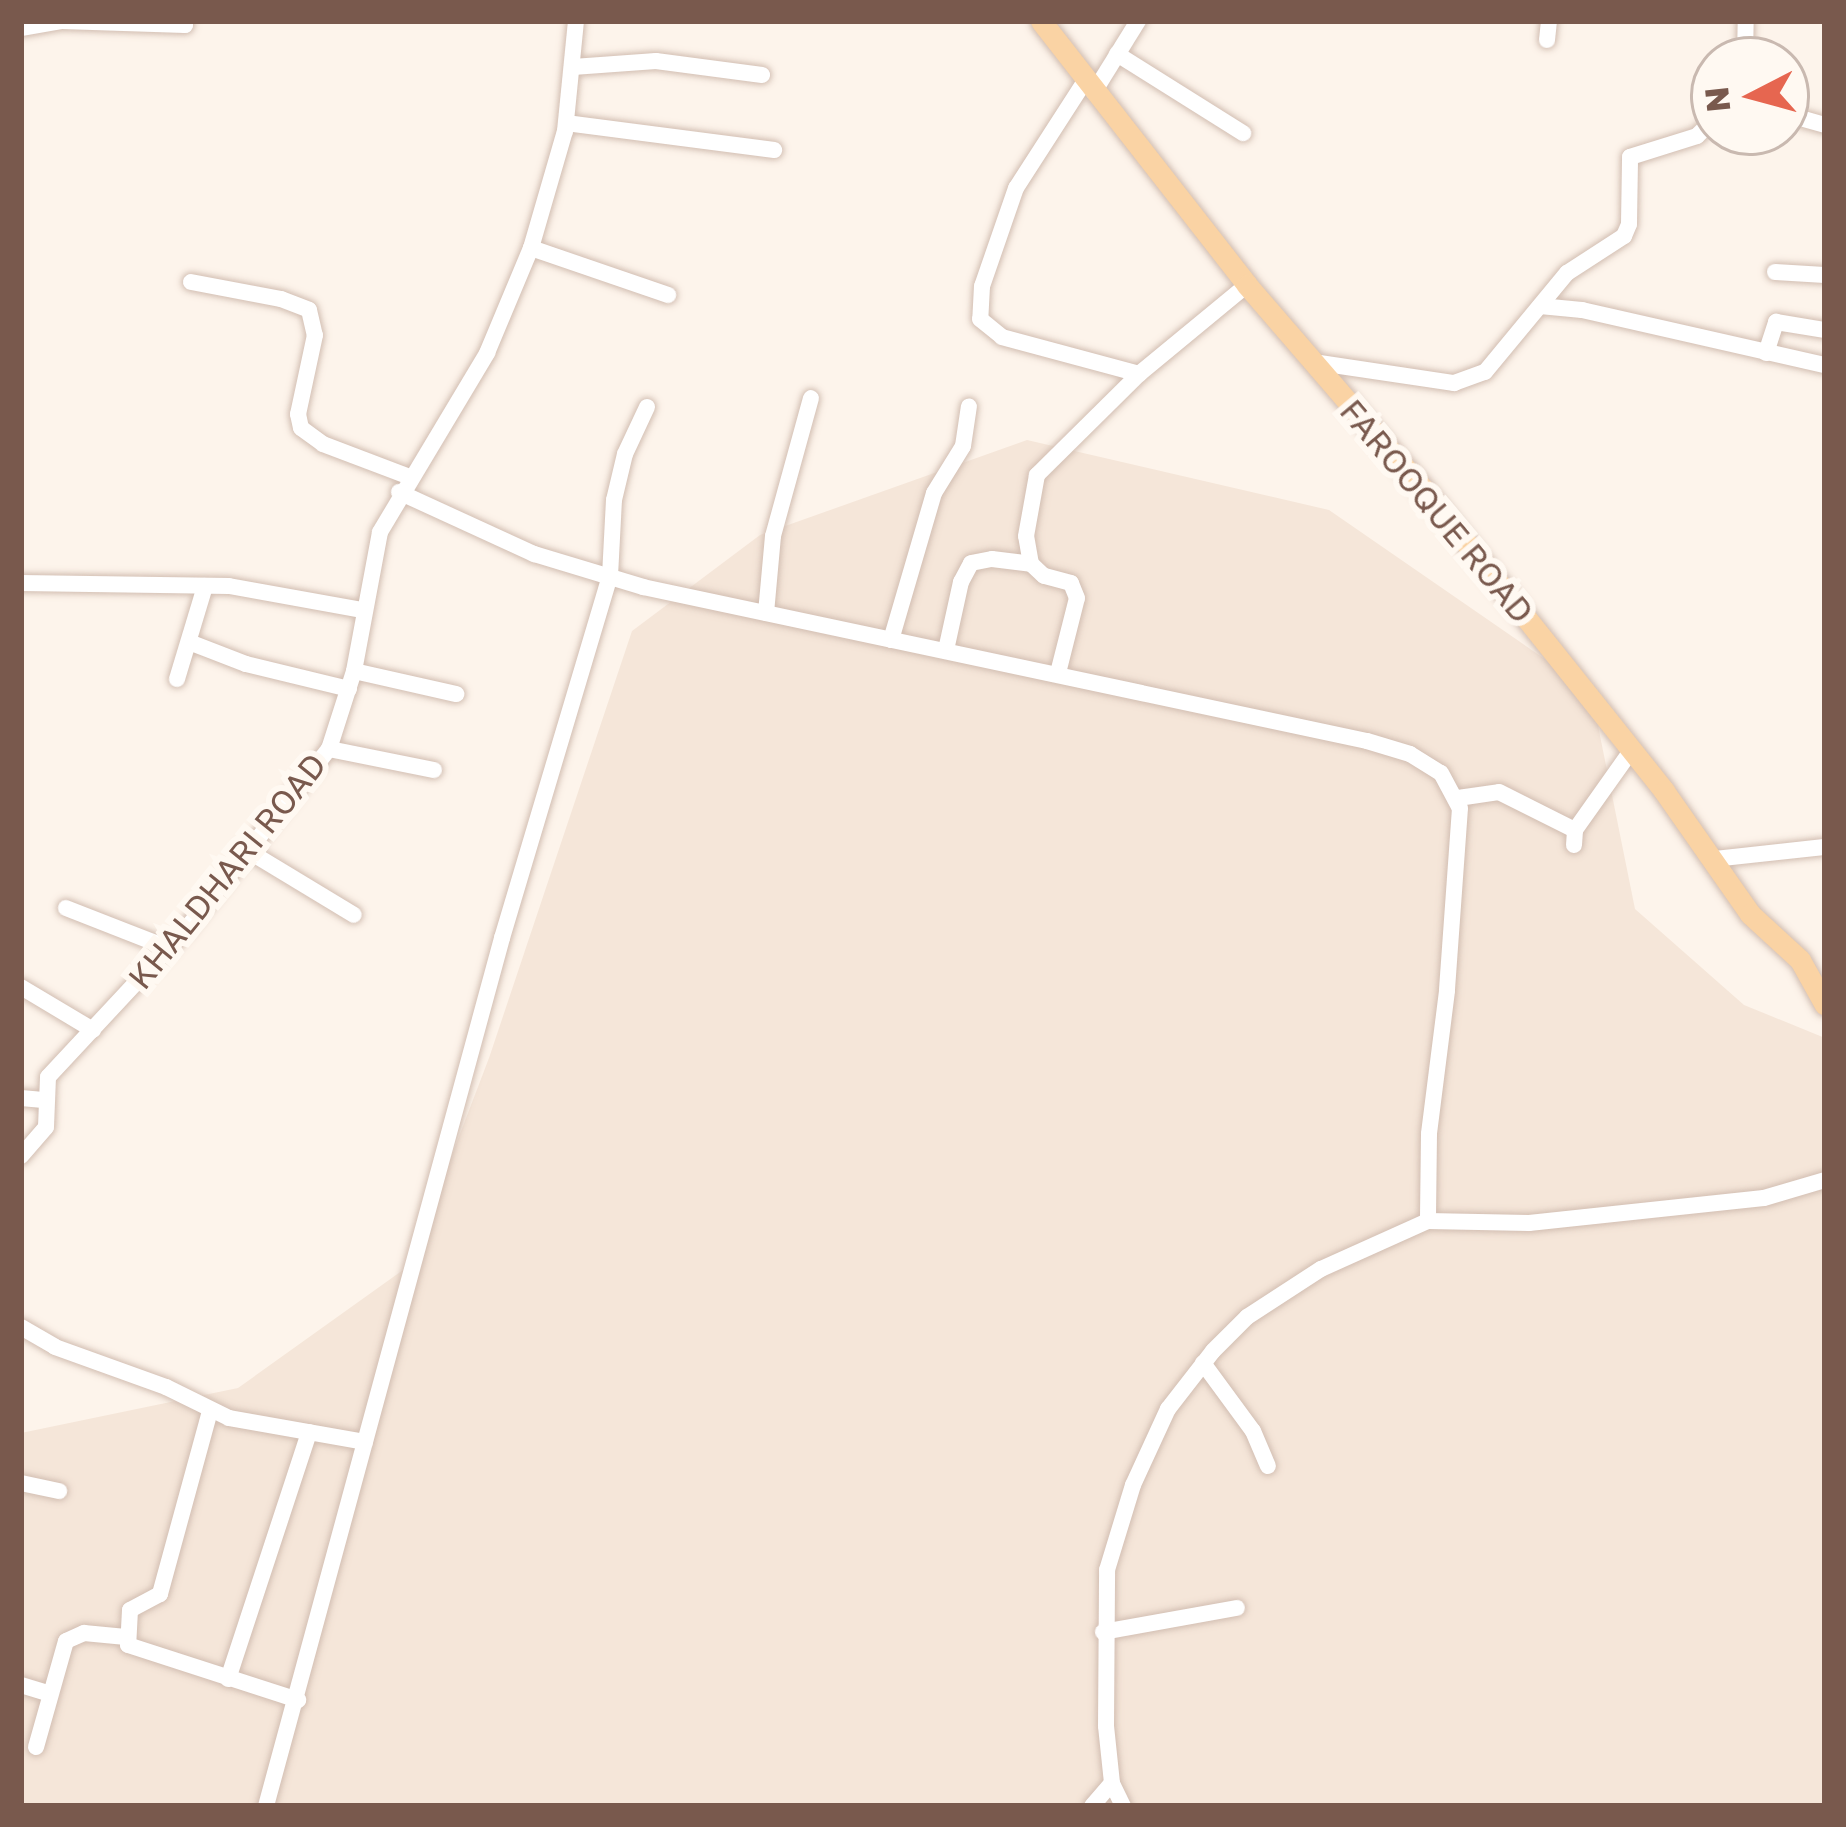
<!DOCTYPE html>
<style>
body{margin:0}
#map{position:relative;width:1846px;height:1827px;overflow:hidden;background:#fdf4eb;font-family:"Golos Text",sans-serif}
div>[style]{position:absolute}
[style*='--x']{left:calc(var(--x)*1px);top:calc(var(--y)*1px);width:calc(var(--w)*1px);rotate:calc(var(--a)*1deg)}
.residential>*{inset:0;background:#f5e6d9}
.roads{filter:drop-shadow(0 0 3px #d2beb2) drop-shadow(0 0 3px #d2beb2)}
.minor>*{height:16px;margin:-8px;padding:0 8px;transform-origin:8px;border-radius:8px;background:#fff}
.major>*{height:21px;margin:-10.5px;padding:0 10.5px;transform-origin:10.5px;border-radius:10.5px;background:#fad3a4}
span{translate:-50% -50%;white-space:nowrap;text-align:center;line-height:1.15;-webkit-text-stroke:12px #fff9f2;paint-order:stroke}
.street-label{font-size:33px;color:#79594d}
.frame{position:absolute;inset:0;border:24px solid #79594d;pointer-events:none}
.north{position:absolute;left:1690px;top:36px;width:120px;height:120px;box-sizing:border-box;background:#fff9f2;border:3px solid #c9b9b0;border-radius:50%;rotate:264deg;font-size:33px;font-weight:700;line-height:48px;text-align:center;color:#79594d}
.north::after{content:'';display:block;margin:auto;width:42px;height:54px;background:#e66650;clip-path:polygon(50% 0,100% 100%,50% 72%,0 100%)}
</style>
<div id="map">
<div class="residential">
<i style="clip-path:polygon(1027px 440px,1329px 510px,1591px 691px,1635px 909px,1744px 1005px,1825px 1038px,1825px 1806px,21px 1806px,21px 1433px,238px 1388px,410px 1265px,489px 1058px,632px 631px,760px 535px)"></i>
</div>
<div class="roads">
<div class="minor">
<i style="--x:21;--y:28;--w:42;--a:-9.7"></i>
<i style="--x:62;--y:21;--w:123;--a:1.9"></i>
<i style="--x:185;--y:25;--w:4;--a:-90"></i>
<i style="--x:1547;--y:40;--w:19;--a:-84"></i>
<i style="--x:1117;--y:54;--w:149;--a:32.1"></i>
<i style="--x:1745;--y:60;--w:39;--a:-89"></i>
<i style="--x:573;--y:67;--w:83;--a:-4.1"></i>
<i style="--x:656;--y:61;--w:107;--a:7.5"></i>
<i style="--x:1085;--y:81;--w:127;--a:122.8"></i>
<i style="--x:1016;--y:188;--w:104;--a:109.1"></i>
<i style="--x:982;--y:286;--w:33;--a:93"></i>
<i style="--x:980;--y:319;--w:28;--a:39"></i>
<i style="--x:1002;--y:337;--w:142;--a:15.1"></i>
<i style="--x:1094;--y:92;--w:84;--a:-58.2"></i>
<i style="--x:1786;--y:114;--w:41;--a:15.8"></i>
<i style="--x:566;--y:123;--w:210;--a:7.4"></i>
<i style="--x:531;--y:248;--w:145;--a:18.9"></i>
<i style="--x:1775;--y:272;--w:50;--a:3.4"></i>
<i style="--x:191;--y:282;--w:92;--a:10.7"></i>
<i style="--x:281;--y:299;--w:30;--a:21"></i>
<i style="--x:309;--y:310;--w:26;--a:77"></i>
<i style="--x:315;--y:335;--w:81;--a:102.1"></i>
<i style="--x:298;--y:414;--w:14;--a:78"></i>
<i style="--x:301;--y:428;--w:27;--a:36"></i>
<i style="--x:323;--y:444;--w:93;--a:20.8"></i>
<i style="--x:1540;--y:306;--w:42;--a:5.4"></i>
<i style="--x:1582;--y:310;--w:249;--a:12.8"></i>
<i style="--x:1766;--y:353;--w:33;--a:-72"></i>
<i style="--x:1776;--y:322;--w:50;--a:9.3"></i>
<i style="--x:1313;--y:362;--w:143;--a:8.5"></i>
<i style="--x:1454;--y:383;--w:33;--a:-20"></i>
<i style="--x:1485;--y:372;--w:129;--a:-50.4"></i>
<i style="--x:1567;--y:273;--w:68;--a:-33"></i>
<i style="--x:1624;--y:236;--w:13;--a:-67"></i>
<i style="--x:1629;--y:224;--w:67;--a:-89.1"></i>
<i style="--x:1630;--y:157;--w:70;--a:-17.4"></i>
<i style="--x:1697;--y:136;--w:24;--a:-45"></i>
<i style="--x:399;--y:492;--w:149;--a:24.7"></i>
<i style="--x:534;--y:554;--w:114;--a:16.8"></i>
<i style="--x:643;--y:587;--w:740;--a:12.01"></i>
<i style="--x:1367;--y:741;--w:45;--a:16.8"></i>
<i style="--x:1410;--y:754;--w:36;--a:32"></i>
<i style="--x:1441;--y:773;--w:40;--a:62"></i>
<i style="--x:1460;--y:808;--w:183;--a:94.1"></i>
<i style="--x:1447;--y:991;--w:144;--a:97.2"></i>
<i style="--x:1429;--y:1134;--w:87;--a:90.7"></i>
<i style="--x:21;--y:583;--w:208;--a:0.8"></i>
<i style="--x:229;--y:586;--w:136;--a:10.2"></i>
<i style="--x:766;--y:613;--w:77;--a:-84.8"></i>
<i style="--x:773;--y:536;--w:143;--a:-74.6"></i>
<i style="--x:891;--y:640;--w:153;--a:-73.7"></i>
<i style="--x:934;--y:493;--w:55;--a:-58.3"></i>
<i style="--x:963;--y:446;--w:40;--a:-81.5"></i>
<i style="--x:189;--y:642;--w:61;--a:21.1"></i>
<i style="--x:246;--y:664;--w:106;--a:13.6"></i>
<i style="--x:946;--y:650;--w:70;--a:-77.6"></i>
<i style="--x:961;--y:582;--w:21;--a:-62"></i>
<i style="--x:971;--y:563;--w:21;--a:-11"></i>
<i style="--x:992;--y:559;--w:39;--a:7"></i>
<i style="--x:354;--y:671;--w:105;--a:12.7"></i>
<i style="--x:1058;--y:673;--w:77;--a:-75.8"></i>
<i style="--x:1077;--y:598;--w:16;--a:-112"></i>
<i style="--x:1071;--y:583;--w:28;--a:-165"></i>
<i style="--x:1044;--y:576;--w:18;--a:-137"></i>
<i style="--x:1031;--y:564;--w:28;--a:-100"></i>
<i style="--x:1026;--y:536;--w:62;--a:-79.8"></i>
<i style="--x:1037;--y:475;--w:144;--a:-44.7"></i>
<i style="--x:1139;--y:374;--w:140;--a:-39.5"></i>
<i style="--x:177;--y:679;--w:97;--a:-73.2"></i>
<i style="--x:329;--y:749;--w:107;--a:11.3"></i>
<i style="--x:1458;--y:798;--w:41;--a:-8.3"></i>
<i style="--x:1499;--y:792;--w:85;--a:26.6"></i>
<i style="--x:1574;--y:845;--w:15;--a:-86"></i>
<i style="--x:1575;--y:830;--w:97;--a:-54.7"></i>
<i style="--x:245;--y:849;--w:127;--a:31.2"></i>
<i style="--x:1714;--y:859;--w:112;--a:-6.2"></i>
<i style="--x:66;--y:908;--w:110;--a:21.4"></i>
<i style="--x:21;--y:987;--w:84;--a:30.8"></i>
<i style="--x:21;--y:1098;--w:25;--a:5"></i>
<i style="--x:21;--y:1156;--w:38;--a:-49"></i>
<i style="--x:46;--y:1127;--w:50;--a:-87.7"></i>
<i style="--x:48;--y:1077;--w:204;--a:-47"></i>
<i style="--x:187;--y:928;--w:228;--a:-51.6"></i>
<i style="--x:329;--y:749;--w:82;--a:-72.2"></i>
<i style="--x:354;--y:671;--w:141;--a:-79.4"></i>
<i style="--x:380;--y:532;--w:209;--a:-59.1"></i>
<i style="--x:487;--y:353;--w:114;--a:-67.3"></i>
<i style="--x:531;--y:248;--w:122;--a:-73.8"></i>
<i style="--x:565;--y:131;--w:111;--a:-84.3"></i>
<i style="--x:21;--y:1327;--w:39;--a:30"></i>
<i style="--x:55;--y:1347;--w:118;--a:19.8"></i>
<i style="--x:166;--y:1387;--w:70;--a:26.2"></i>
<i style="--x:229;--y:1418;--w:138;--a:10"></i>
<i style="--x:1203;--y:1363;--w:84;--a:53.7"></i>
<i style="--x:1253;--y:1431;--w:38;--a:67"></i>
<i style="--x:210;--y:1411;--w:190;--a:105.3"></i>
<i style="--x:160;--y:1594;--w:34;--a:152"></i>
<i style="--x:130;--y:1610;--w:35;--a:93"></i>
<i style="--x:128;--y:1645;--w:179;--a:17.9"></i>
<i style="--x:21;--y:1483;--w:39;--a:12"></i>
<i style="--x:1103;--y:1632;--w:136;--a:-10.2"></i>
<i style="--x:228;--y:1679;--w:260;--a:-71.8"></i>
<i style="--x:21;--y:1685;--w:30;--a:17"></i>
<i style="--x:36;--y:1747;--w:110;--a:-74.2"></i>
<i style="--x:66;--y:1641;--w:20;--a:-24"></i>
<i style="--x:84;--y:1633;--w:42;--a:5.4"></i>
<i style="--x:266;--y:1806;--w:900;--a:-74.79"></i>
<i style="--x:502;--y:938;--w:378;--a:-73.4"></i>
<i style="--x:610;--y:576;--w:76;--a:-87"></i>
<i style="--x:614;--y:500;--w:47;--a:-76.6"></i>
<i style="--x:625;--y:454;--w:52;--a:-64.9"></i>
<i style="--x:1092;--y:1806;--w:30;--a:-49"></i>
<i style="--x:1123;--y:1806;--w:25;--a:-116"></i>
<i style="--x:1112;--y:1783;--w:57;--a:-96"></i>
<i style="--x:1106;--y:1726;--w:156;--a:-89.6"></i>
<i style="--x:1107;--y:1570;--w:89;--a:-73"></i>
<i style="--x:1133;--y:1485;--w:84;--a:-65.3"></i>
<i style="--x:1168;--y:1409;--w:73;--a:-52.2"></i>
<i style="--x:1213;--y:1351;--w:48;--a:-45"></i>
<i style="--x:1247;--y:1317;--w:88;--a:-33"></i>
<i style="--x:1321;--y:1269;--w:117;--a:-24.2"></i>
<i style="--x:1428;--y:1221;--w:101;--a:1.1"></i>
<i style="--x:1529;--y:1223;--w:236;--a:-6.1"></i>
<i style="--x:1764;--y:1198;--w:64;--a:-16.4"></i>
</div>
<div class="major">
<i style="--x:1041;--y:21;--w:335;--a:52"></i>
<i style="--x:1247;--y:285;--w:271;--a:49.2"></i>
<i style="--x:1424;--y:490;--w:385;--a:51.4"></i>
<i style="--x:1664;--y:791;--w:150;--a:55"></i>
<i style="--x:1750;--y:914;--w:68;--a:42.6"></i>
<i style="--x:1800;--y:960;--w:51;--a:60.9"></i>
</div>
</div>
<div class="street-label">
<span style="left:1437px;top:511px;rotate:50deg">FAROOQUE ROAD</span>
<span style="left:227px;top:871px;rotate:-51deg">KHALDHARI ROAD</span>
</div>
<div class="frame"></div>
<div class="north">N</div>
</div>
